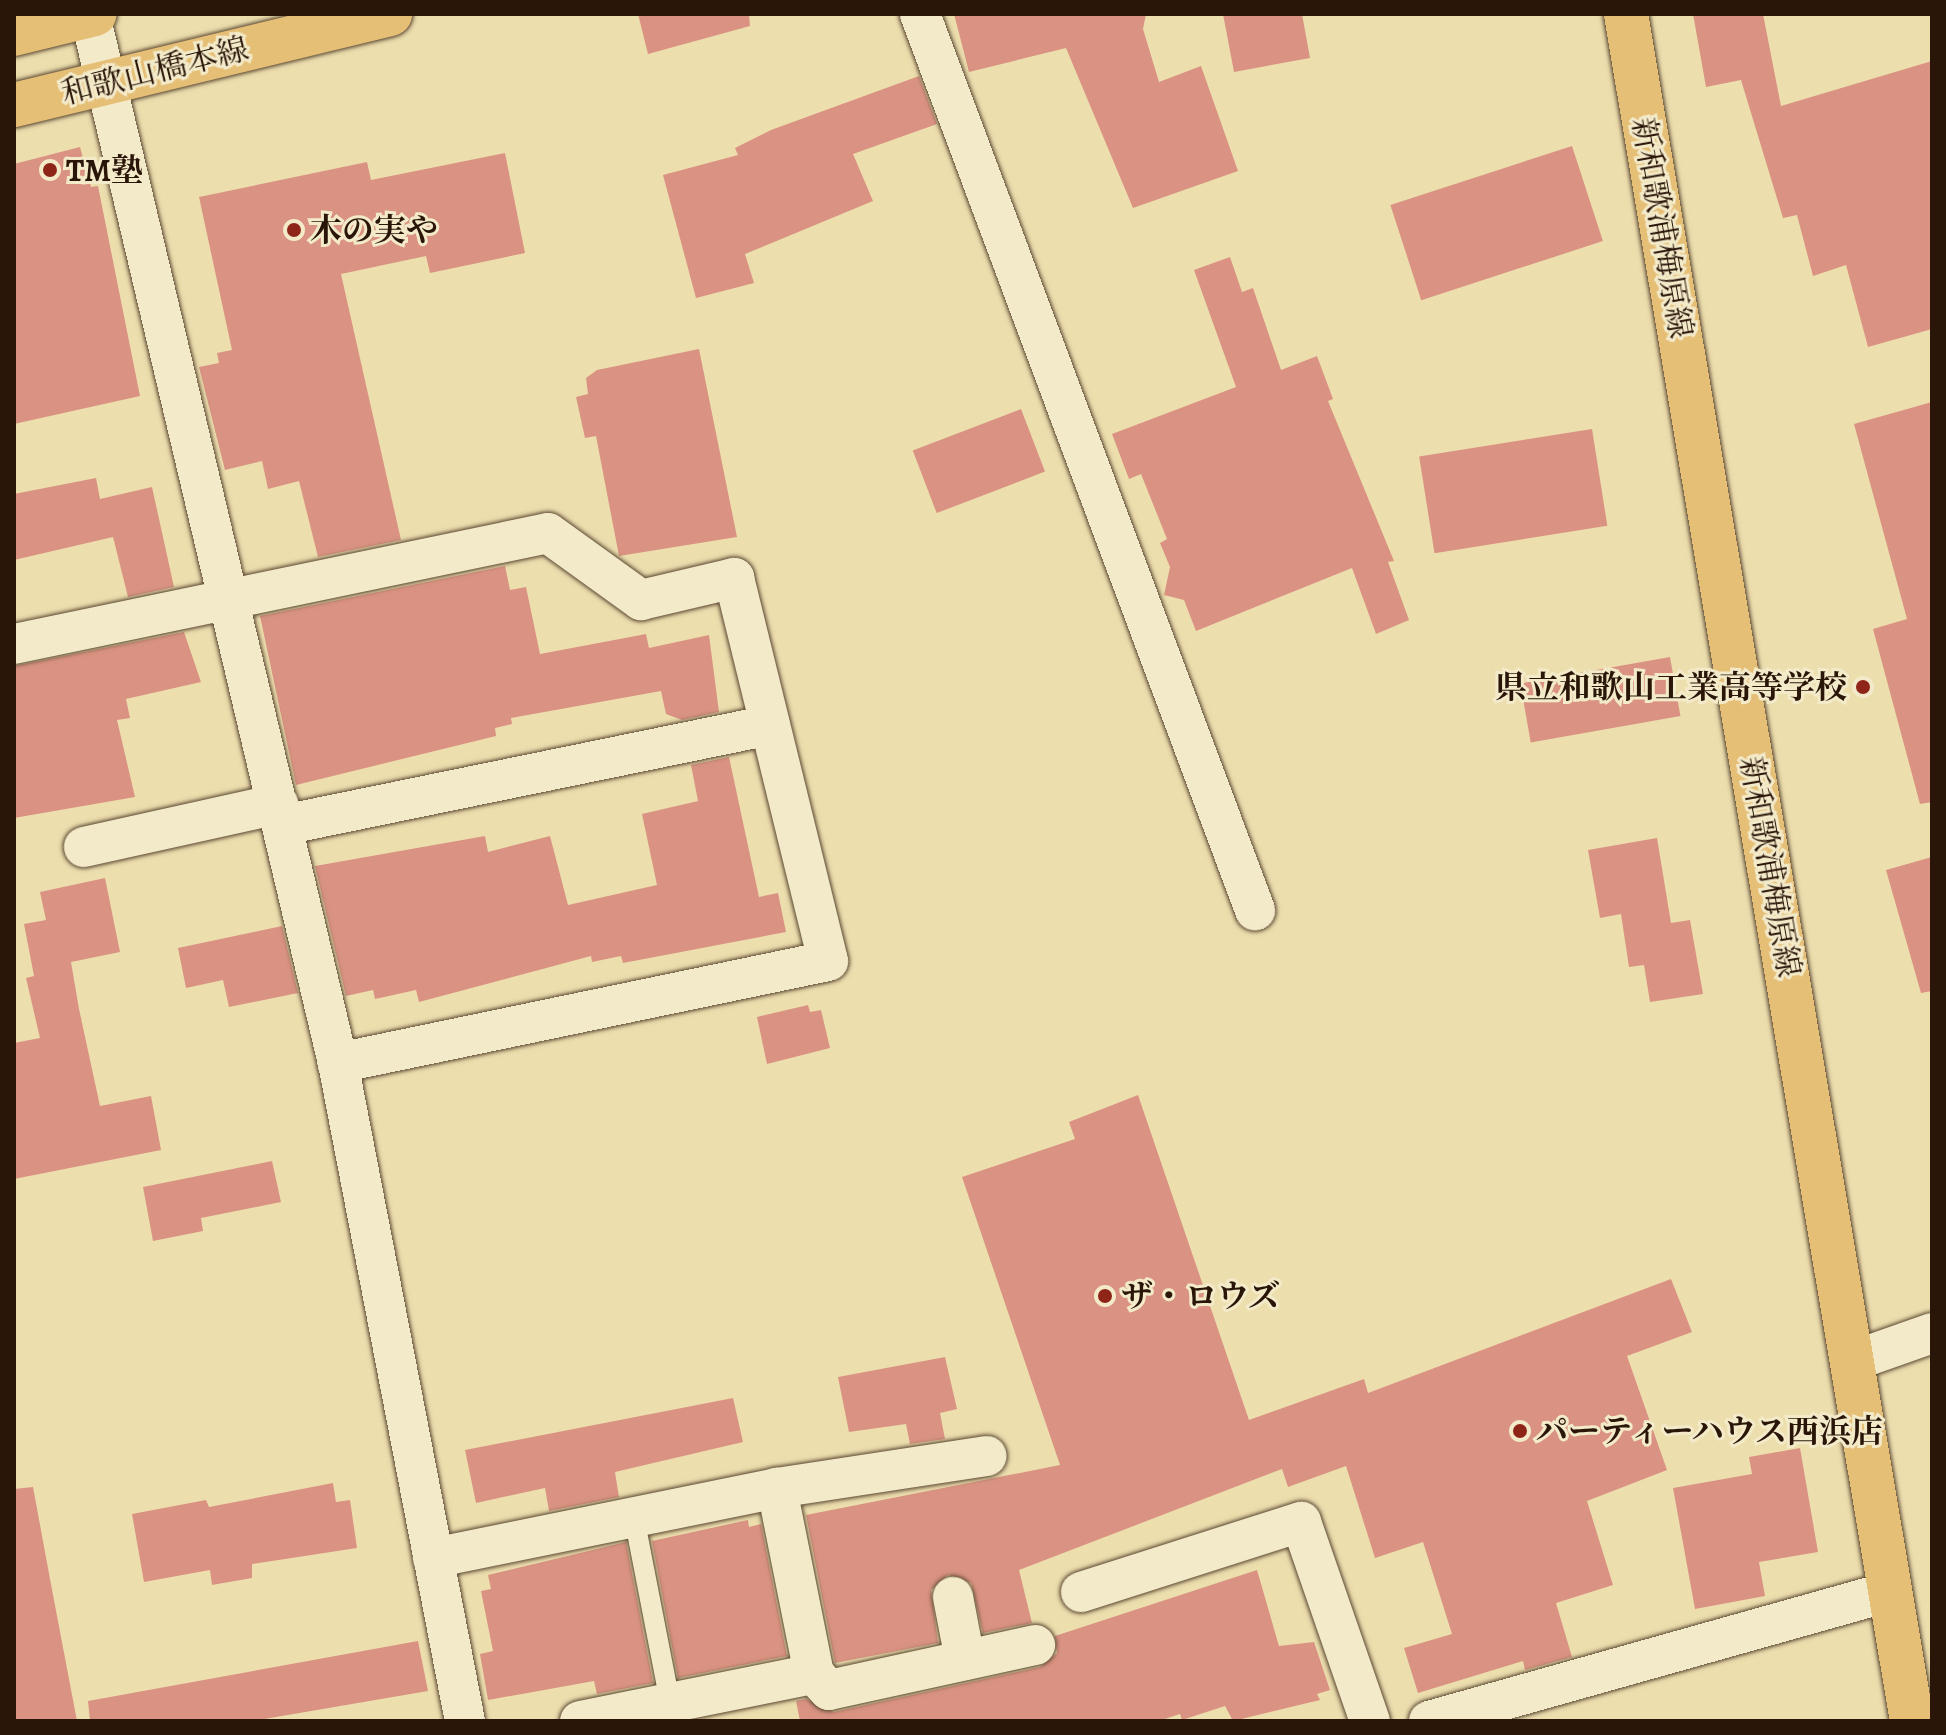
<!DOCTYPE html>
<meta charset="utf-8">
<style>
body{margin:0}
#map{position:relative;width:1946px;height:1735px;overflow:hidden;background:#eddeae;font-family:Alegreya,"Noto Serif JP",serif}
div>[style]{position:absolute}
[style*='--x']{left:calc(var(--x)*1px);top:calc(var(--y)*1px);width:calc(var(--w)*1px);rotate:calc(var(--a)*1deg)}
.building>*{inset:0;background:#da9382;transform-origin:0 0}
.roads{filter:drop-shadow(0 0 2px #5b4832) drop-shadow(0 0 2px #5b4832)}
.lane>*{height:20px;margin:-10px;padding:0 10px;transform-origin:10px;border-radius:10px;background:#f3eaca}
.street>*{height:40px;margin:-20px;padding:0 20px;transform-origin:20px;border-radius:20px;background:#f3eaca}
.primary>*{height:44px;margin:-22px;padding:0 22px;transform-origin:22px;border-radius:22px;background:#e6bf77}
.dots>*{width:22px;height:22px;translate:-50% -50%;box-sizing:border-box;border:4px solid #f3eaca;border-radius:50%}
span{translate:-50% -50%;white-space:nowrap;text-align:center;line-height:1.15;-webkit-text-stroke:6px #f3eaca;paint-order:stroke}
.street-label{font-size:32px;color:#2a1609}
.poi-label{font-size:32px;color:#2a1609;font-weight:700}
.left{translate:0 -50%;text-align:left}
.right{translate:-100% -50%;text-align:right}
.frame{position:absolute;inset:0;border:16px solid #2a1609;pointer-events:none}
</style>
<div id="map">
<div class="building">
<i style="clip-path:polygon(638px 14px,749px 14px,750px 26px,648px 54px)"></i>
<i style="clip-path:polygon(954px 14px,1146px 14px,1143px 29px,1159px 82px,1201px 66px,1238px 171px,1133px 208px,1066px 48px,969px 72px)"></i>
<i style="clip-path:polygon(1223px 14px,1302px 14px,1310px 58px,1234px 72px)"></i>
<i style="clip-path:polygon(1693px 14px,1763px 14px,1781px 106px,1932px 61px,1932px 329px,1868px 347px,1846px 265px,1813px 276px,1797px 215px,1783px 218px,1741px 80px,1706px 87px)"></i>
<i style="clip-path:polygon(919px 76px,937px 124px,853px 154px,873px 201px,745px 254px,754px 283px,696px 298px,663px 175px,738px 155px,735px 148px,771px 130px)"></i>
<i style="left:1572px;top:146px;width:100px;height:191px;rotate:72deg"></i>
<i style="clip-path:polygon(80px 147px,91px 187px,98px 186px,140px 396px,14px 424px,14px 164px)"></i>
<i style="clip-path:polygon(505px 153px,525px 253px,430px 273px,426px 256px,341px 274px,401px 540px,318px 557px,299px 481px,268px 489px,262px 461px,225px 470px,199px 367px,219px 363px,217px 353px,232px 350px,199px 197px,367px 162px,371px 180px)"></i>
<i style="clip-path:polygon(1230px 257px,1242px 292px,1253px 288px,1281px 370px,1317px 356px,1333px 399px,1328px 401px,1394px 561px,1388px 562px,1409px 620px,1376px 634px,1352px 568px,1196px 631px,1184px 600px,1164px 595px,1170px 567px,1160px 543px,1167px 539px,1141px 474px,1129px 479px,1112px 434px,1236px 387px,1194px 270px)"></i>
<i style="clip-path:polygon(699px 349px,737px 537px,619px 556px,596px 436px,585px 438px,576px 397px,588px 394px,586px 378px,597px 370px)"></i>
<i style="clip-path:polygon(1932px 402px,1932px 802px,1920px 804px,1873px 629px,1907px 619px,1854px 424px)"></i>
<i style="left:1021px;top:409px;width:67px;height:116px;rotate:69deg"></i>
<i style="left:1592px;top:429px;width:98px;height:175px;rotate:81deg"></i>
<i style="clip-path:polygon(96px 478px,100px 499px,152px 487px,174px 587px,128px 597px,113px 537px,14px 560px,14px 494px)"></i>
<i style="clip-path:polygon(505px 566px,510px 590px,526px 587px,540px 654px,646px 634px,649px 648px,709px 635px,719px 712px,682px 720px,666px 714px,661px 691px,511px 718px,512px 724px,495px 728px,496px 736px,296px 785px,260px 616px)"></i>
<i style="clip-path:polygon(184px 632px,201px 682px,126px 699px,130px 718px,117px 720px,135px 797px,14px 818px,14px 666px)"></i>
<i style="left:1670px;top:657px;width:60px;height:152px;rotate:80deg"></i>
<i style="clip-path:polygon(729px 757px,759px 897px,778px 893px,786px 932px,623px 963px,621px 956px,592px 962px,591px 956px,419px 1002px,416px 990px,375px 999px,373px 990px,346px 996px,315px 866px,485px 836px,488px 852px,550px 836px,568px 905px,657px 885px,642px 814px,698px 801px,691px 765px)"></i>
<i style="clip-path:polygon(1657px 838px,1671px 923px,1690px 920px,1703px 994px,1650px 1002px,1644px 965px,1629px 967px,1621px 914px,1600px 918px,1588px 850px)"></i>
<i style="clip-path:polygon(1932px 857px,1932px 991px,1921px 993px,1886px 870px)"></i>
<i style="clip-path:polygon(105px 878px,120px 952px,71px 962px,79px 1009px,100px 1106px,151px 1096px,161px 1150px,14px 1179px,14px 1043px,40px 1038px,26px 978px,34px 976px,24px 924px,46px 920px,40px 892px)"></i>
<i style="clip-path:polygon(282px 926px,298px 993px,229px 1007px,223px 980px,186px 988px,178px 948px)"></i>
<i style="clip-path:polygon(808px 1005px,810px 1012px,821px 1010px,830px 1048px,767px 1064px,757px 1017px)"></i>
<i style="clip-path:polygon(1138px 1095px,1249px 1420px,1364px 1379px,1368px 1393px,1671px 1279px,1692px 1332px,1627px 1356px,1667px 1470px,1587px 1501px,1613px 1585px,1556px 1603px,1572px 1657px,1525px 1670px,1523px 1661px,1418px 1693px,1404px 1648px,1452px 1634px,1423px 1542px,1375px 1558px,1346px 1466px,1288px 1487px,1282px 1469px,1019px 1570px,1032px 1623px,983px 1633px,971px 1583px,948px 1575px,931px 1590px,938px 1643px,835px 1663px,806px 1515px,1060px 1465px,962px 1177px,1075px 1139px,1069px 1122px)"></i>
<i style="clip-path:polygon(272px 1161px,281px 1202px,201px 1218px,203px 1231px,153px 1241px,143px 1187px)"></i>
<i style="clip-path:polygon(945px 1357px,957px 1409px,940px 1413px,945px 1439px,910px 1444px,906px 1424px,849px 1432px,838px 1377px)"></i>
<i style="clip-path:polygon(733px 1398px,743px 1442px,615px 1472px,619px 1497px,549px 1511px,545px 1488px,476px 1503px,465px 1450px)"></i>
<i style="clip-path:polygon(1800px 1448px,1818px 1552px,1759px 1562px,1765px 1596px,1695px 1609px,1673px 1488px,1752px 1474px,1749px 1457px)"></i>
<i style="clip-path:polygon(333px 1483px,336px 1502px,350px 1500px,357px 1548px,252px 1564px,252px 1578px,212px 1585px,210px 1570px,144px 1582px,132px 1514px,206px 1500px,209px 1507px)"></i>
<i style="clip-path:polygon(33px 1487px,50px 1579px,77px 1721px,14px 1721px,14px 1489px)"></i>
<i style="clip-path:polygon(748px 1520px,749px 1527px,761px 1524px,787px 1656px,678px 1678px,652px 1541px)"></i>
<i style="clip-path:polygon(626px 1542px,653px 1683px,597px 1694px,594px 1681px,488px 1700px,480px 1654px,493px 1651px,481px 1591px,491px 1589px,488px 1575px)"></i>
<i style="clip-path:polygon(1257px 1570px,1279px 1646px,1314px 1642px,1330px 1690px,1317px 1694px,1320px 1700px,1233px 1721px,1225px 1706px,1182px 1720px,1180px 1714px,1159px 1721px,800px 1721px,796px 1701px,806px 1699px,834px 1712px,1040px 1667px,1057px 1653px,1055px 1636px)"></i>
<i style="clip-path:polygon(418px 1641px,428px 1691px,253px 1721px,90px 1721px,88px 1701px)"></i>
</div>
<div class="roads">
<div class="lane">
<i style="--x:634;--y:1517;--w:189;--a:79"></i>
</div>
<div class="street">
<i style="--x:920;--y:14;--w:957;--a:69.5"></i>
<i style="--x:90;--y:15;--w:1077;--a:76.69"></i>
<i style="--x:338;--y:1063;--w:670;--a:79.08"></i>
<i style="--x:14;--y:644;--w:545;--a:-11.74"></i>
<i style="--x:548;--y:533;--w:115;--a:35.8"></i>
<i style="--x:641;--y:600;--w:96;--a:-13.3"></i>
<i style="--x:734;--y:578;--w:394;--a:76.2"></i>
<i style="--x:828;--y:961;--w:501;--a:168.24"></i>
<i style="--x:283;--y:825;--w:497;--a:-11.6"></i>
<i style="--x:84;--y:847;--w:199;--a:-12.5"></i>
<i style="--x:1853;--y:1361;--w:84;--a:-19.5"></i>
<i style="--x:433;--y:1558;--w:351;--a:-11.5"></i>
<i style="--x:777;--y:1488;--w:212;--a:-8.7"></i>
<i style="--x:1081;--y:1592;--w:231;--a:-17.7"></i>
<i style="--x:1301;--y:1522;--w:211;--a:70.9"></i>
<i style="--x:953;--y:1597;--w:64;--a:79.2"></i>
<i style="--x:814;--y:1674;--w:22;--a:47"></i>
<i style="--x:829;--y:1690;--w:211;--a:-12.3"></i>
<i style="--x:580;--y:1721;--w:239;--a:-11.4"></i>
<i style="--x:814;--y:1674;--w:190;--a:-101.3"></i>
<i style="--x:1429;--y:1721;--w:477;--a:-15.7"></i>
</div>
<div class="primary">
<i style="--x:1626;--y:14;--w:1731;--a:80.49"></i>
<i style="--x:14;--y:34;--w:83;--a:-13.9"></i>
<i style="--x:14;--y:105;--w:387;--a:-13.6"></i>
</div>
</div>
<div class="dots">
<i style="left:50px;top:170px;background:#8f2418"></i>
<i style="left:294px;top:230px;background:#8f2418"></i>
<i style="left:1863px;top:687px;background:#8f2418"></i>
<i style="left:1105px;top:1296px;background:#8f2418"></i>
<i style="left:1520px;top:1431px;background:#8f2418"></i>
</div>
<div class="street-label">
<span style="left:155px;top:71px;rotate:-14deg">和歌山橋本線</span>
<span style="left:1662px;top:228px;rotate:80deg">新和歌浦梅原線</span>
<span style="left:1770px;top:867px;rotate:80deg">新和歌浦梅原線</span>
</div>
<div class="poi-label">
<span class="left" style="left:66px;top:170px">TM塾</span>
<span class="left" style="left:310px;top:230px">木の実や</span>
<span class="right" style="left:1847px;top:687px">県立和歌山工業高等学校</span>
<span class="left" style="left:1121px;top:1296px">ザ・ロウズ</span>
<span class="left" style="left:1536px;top:1431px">パーティーハウス西浜店</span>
</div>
<div class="frame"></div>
</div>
